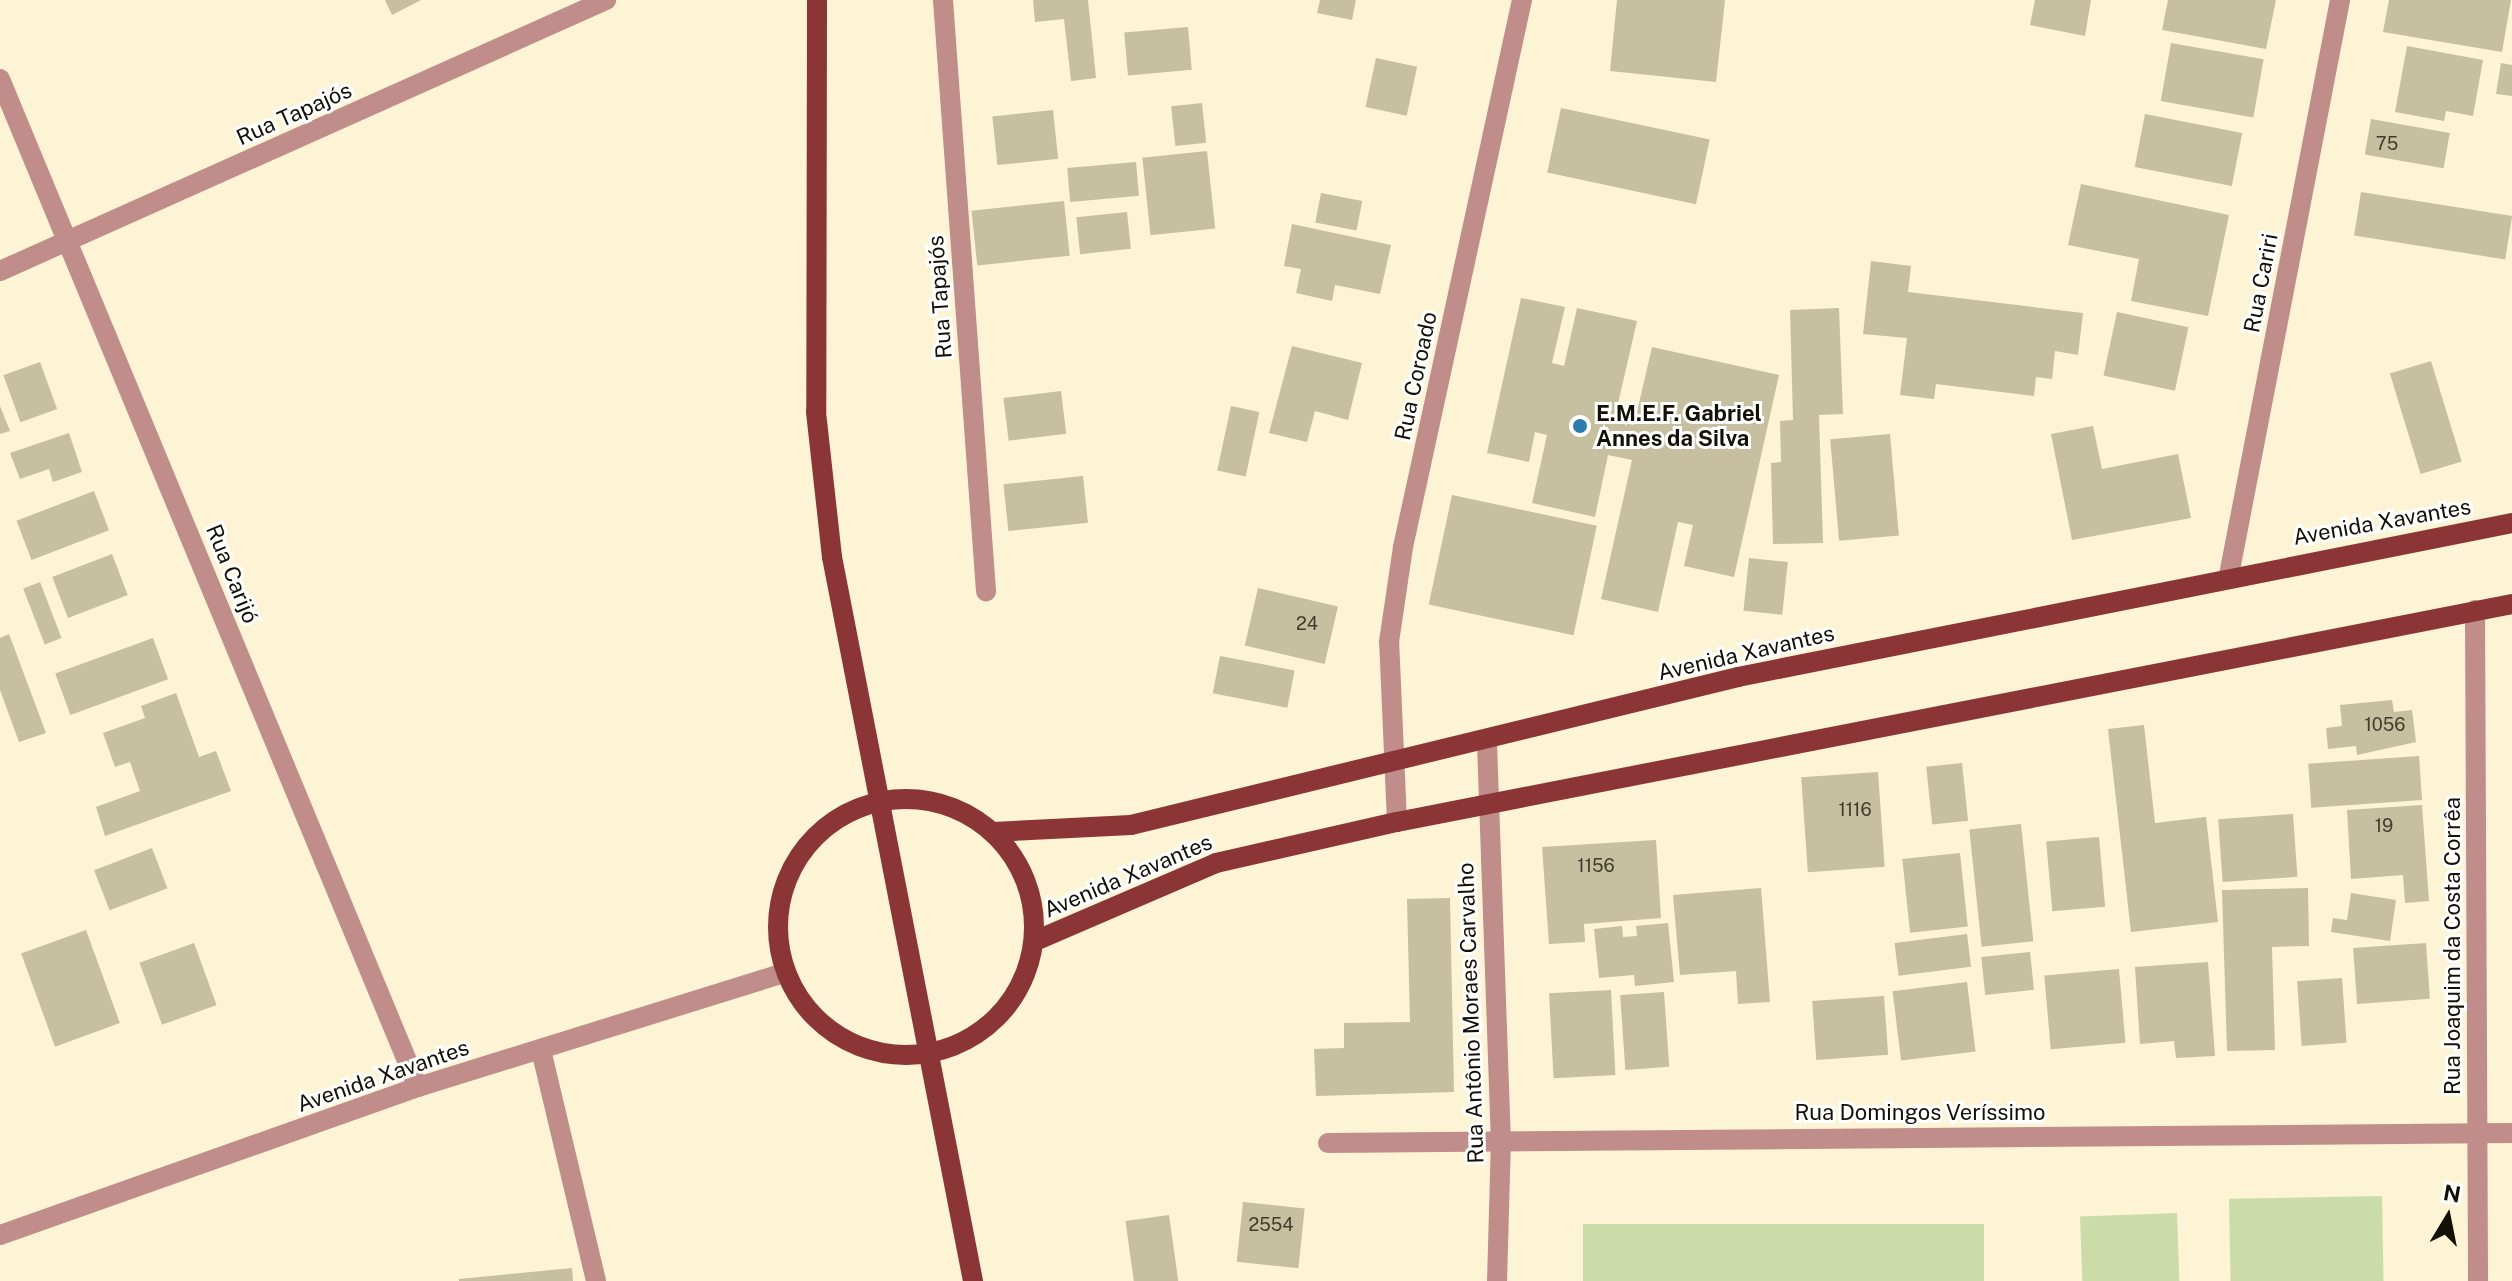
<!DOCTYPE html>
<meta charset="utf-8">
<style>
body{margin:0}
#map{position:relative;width:2512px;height:1281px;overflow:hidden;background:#fcf4d4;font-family:"Public Sans",sans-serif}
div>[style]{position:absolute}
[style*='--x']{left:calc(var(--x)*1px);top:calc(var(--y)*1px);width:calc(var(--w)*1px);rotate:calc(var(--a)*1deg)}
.green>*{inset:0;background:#ccdca9;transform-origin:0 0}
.building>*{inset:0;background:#c6bfa0;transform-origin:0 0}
.minor>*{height:20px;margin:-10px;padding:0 10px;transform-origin:10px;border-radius:10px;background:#c08d8b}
.major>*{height:20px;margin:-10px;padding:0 10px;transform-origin:10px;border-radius:10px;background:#8b3537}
.major>.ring{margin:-10px;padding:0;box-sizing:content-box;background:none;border:20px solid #8b3537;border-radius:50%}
.dots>*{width:22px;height:22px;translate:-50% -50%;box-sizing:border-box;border:4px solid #fff;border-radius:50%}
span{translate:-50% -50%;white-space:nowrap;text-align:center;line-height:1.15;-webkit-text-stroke:6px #fff;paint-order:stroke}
.number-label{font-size:18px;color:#403c2c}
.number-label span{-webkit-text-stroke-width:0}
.street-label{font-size:22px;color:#131006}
.poi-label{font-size:22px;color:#131006;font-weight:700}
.left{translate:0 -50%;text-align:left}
.north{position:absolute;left:2408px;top:1177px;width:80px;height:80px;-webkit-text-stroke:6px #fff;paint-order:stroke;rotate:10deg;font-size:22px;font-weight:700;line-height:32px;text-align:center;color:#131006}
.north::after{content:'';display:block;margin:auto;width:28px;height:36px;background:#131006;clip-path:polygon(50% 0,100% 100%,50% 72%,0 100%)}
</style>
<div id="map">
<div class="green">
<i style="left:2382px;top:1196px;width:85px;height:153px;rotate:89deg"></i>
<i style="left:2177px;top:1213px;width:68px;height:97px;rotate:88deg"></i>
<i style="left:1583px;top:1224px;width:401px;height:57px"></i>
</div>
<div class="building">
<i style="clip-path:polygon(385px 0,421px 0,392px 15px)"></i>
<i style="clip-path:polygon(1033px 0,1088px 0,1096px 78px,1071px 81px,1064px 19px,1035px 22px)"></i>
<i style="clip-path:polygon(1320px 0,1356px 0,1352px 20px,1317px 13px)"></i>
<i style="clip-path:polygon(1617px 0,1725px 0,1716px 82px,1610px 71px)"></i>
<i style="clip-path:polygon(2035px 0,2091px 0,2085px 36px,2030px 25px)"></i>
<i style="clip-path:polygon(2168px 0,2276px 0,2266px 49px,2162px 30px)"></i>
<i style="clip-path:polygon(2389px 0,2511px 0,2502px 52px,2383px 32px)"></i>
<i style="left:1188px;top:27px;width:43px;height:64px;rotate:85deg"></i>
<i style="left:2171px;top:43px;width:94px;height:59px;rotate:10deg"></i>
<i style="clip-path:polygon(2407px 46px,2483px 60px,2473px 116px,2446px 111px,2444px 121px,2395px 112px)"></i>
<i style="left:1376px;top:58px;width:42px;height:50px;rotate:12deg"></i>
<i style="clip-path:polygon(2501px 63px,2512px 65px,2512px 96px,2496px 94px)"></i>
<i style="left:1202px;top:103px;width:40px;height:31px;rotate:84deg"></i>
<i style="left:1561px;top:108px;width:152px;height:66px;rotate:12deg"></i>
<i style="left:1053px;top:110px;width:49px;height:61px;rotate:84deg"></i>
<i style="left:2145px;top:114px;width:99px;height:54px;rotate:11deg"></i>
<i style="left:2371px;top:119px;width:80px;height:36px;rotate:10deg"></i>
<i style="left:1207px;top:151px;width:78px;height:65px;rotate:84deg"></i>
<i style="left:1136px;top:162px;width:34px;height:69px;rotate:85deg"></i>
<i style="clip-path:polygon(2081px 184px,2229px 215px,2208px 316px,2131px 301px,2139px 259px,2068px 245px)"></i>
<i style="left:2361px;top:192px;width:153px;height:44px;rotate:9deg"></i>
<i style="left:1321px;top:193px;width:42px;height:30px;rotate:11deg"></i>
<i style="left:1064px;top:201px;width:55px;height:93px;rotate:84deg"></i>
<i style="left:1127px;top:212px;width:37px;height:51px;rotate:84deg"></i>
<i style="clip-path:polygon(1292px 224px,1391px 245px,1380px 294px,1335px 285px,1332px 301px,1296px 293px,1301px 269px,1284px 266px)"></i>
<i style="clip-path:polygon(1871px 261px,1911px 266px,1908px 292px,2083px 313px,2078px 355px,2055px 351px,2052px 379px,2036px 377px,2034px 396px,1936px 384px,1934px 399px,1900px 395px,1907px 338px,1863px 334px)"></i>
<i style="clip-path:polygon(1521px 298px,1565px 307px,1552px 363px,1564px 366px,1577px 308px,1637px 321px,1614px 421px,1634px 425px,1652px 347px,1779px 375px,1734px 577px,1684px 566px,1693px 525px,1678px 522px,1658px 612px,1601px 599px,1632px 460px,1608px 455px,1595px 517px,1532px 503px,1547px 435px,1535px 432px,1529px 462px,1487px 453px)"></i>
<i style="clip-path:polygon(1839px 308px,1843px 414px,1819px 415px,1823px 543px,1773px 544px,1771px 463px,1781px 462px,1780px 421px,1793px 420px,1790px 310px)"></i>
<i style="left:2117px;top:312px;width:73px;height:65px;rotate:12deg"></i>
<i style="clip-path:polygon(1292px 346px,1362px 363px,1348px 420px,1315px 411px,1307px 442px,1269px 433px)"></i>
<i style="left:2431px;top:361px;width:105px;height:43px;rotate:73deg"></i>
<i style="left:40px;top:362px;width:50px;height:39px;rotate:70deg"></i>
<i style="left:1061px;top:391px;width:43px;height:58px;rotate:83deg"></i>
<i style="clip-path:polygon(0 406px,10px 431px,0 434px)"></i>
<i style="left:1231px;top:406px;width:29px;height:66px;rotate:12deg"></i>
<i style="clip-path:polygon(2093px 426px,2102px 469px,2178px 454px,2191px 518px,2072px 540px,2051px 434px)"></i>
<i style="clip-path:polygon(69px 433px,82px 472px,53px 482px,49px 469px,20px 479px,10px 453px)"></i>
<i style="left:1890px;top:434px;width:102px;height:60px;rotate:85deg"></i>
<i style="left:1083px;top:476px;width:47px;height:80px;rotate:84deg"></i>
<i style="left:94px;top:491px;width:42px;height:83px;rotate:69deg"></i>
<i style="left:1452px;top:495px;width:148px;height:112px;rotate:12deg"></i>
<i style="left:112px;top:554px;width:44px;height:64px;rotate:69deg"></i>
<i style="left:1749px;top:558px;width:39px;height:53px;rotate:6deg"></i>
<i style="left:40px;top:582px;width:60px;height:18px;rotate:69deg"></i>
<i style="left:1258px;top:588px;width:82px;height:59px;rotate:13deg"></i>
<i style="clip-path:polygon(9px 634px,46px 733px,19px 742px,0 690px,0 638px)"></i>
<i style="left:153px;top:638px;width:44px;height:104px;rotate:70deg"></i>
<i style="left:1220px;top:656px;width:76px;height:38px;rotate:11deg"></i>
<i style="clip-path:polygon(176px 693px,199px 757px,216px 751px,231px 791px,105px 836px,96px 807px,140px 791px,130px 762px,115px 767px,103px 733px,145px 718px,141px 706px)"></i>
<i style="clip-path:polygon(2392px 700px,2394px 712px,2412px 710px,2416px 742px,2357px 755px,2356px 746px,2328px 749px,2326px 728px,2342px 726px,2340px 705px)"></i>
<i style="clip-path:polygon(2144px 725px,2155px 823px,2206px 817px,2218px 922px,2131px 932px,2108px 729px)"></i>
<i style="left:2419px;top:756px;width:44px;height:111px;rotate:86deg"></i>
<i style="left:1962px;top:763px;width:58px;height:36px;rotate:84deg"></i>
<i style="left:1878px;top:772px;width:95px;height:77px;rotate:86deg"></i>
<i style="clip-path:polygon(2422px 805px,2429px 901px,2405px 903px,2403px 875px,2351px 879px,2347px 810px)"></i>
<i style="left:2293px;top:814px;width:63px;height:75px;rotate:86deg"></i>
<i style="left:2021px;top:824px;width:118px;height:52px;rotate:84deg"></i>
<i style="left:2099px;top:837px;width:70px;height:53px;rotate:85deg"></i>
<i style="clip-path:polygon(1656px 840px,1661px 918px,1584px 924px,1585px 942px,1549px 944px,1542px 847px)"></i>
<i style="left:152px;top:848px;width:43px;height:62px;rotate:69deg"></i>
<i style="left:1960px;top:853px;width:74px;height:58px;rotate:84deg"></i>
<i style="clip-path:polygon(1761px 888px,1770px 1002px,1738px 1004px,1736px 971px,1680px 975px,1673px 895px)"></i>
<i style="clip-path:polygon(2308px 888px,2309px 946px,2272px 947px,2275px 1050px,2227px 1051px,2222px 890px)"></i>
<i style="clip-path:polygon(2351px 893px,2396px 900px,2390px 941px,2331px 932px,2333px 918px,2347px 920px)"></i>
<i style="clip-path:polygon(1450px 898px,1454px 1092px,1316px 1096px,1314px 1049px,1344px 1048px,1344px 1023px,1410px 1022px,1407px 899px)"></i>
<i style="clip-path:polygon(1668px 923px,1674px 982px,1635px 986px,1634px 975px,1599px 978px,1594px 929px,1622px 926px,1623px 937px,1637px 936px,1636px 926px)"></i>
<i style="left:86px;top:930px;width:99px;height:69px;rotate:70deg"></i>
<i style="left:1967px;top:934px;width:33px;height:73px;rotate:83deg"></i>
<i style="left:194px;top:943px;width:66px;height:58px;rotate:70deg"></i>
<i style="left:2426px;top:943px;width:56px;height:73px;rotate:86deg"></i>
<i style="left:2030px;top:952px;width:38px;height:49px;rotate:84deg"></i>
<i style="clip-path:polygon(2208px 962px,2215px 1056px,2176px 1058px,2174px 1041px,2140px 1044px,2135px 967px)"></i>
<i style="left:2119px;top:969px;width:74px;height:75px;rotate:85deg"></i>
<i style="left:2342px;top:978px;width:65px;height:45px;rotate:86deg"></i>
<i style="left:1967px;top:982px;width:70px;height:75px;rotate:83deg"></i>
<i style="left:1611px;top:990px;width:85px;height:62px;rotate:87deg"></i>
<i style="left:1664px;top:992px;width:75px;height:44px;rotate:86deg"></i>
<i style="left:1884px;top:996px;width:59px;height:72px;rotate:86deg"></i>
<i style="left:1243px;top:1202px;width:62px;height:60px;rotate:6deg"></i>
<i style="left:1169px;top:1215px;width:67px;height:44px;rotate:82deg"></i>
<i style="clip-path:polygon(572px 1268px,573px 1281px,459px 1281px,459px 1279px)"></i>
</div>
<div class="minor">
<i style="--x:943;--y:0;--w:593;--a:85.84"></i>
<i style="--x:0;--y:79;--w:1091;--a:67.48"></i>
<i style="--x:0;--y:271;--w:664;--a:-24.09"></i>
<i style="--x:2229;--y:575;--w:586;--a:-79.07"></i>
<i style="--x:2475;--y:610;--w:671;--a:89.74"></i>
<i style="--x:1487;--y:743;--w:396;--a:88"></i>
<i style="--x:1501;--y:1139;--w:142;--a:91.6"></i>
<i style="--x:1397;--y:822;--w:180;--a:-92.5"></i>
<i style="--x:1389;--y:642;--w:96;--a:-81.6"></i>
<i style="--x:1403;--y:547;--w:560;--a:-77.73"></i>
<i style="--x:541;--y:1050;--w:237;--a:76.6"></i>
<i style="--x:1328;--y:1143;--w:1184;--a:-0.48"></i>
<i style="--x:0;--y:1235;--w:443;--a:-19.5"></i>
<i style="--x:418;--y:1087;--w:384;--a:-17.3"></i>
</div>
<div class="major">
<i style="--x:817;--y:0;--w:412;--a:90.1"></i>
<i style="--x:816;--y:412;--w:146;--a:83.7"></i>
<i style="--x:832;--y:557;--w:738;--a:78.98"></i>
<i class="ring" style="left:778px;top:799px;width:236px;height:236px"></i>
<i style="--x:993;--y:832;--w:138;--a:-2.9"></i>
<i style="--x:1131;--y:825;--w:625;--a:-13.7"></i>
<i style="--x:1738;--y:677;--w:789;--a:-11.25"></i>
<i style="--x:1035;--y:941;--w:197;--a:-23.3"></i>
<i style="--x:1216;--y:863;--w:186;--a:-12.8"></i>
<i style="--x:1397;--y:822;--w:1136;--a:-11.06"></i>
</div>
<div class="dots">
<i style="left:1580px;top:426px;background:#2e7bad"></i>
</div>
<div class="number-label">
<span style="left:2387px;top:144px">75</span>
<span style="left:1307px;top:624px">24</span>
<span style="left:2385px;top:725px">1056</span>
<span style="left:1855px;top:810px">1116</span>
<span style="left:2384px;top:826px">19</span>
<span style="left:1596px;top:866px">1156</span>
<span style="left:1271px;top:1225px">2554</span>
</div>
<div class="street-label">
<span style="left:294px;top:114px;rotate:-24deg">Rua Tapajós</span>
<span style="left:2261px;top:283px;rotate:-79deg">Rua Cariri</span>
<span style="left:940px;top:297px;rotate:-94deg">Rua Tapajós</span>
<span style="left:1416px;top:376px;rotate:-78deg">Rua Coroado</span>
<span style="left:2382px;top:522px;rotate:-10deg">Avenida Xavantes</span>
<span style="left:232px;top:574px;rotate:68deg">Rua Carijó</span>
<span style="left:1746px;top:653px;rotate:-13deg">Avenida Xavantes</span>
<span style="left:1128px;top:876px;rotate:-23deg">Avenida Xavantes</span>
<span style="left:2453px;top:946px;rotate:-90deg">Rua Joaquim da Costa Corrêa</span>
<span style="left:1471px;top:1013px;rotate:-92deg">Rua Antônio Moraes Carvalho</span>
<span style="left:383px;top:1076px;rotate:-19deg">Avenida Xavantes</span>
<span style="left:1920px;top:1113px">Rua Domingos Veríssimo</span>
</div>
<div class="poi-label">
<span class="left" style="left:1596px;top:426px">E.M.E.F. Gabriel<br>Annes da Silva</span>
</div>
<div class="north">N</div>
</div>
